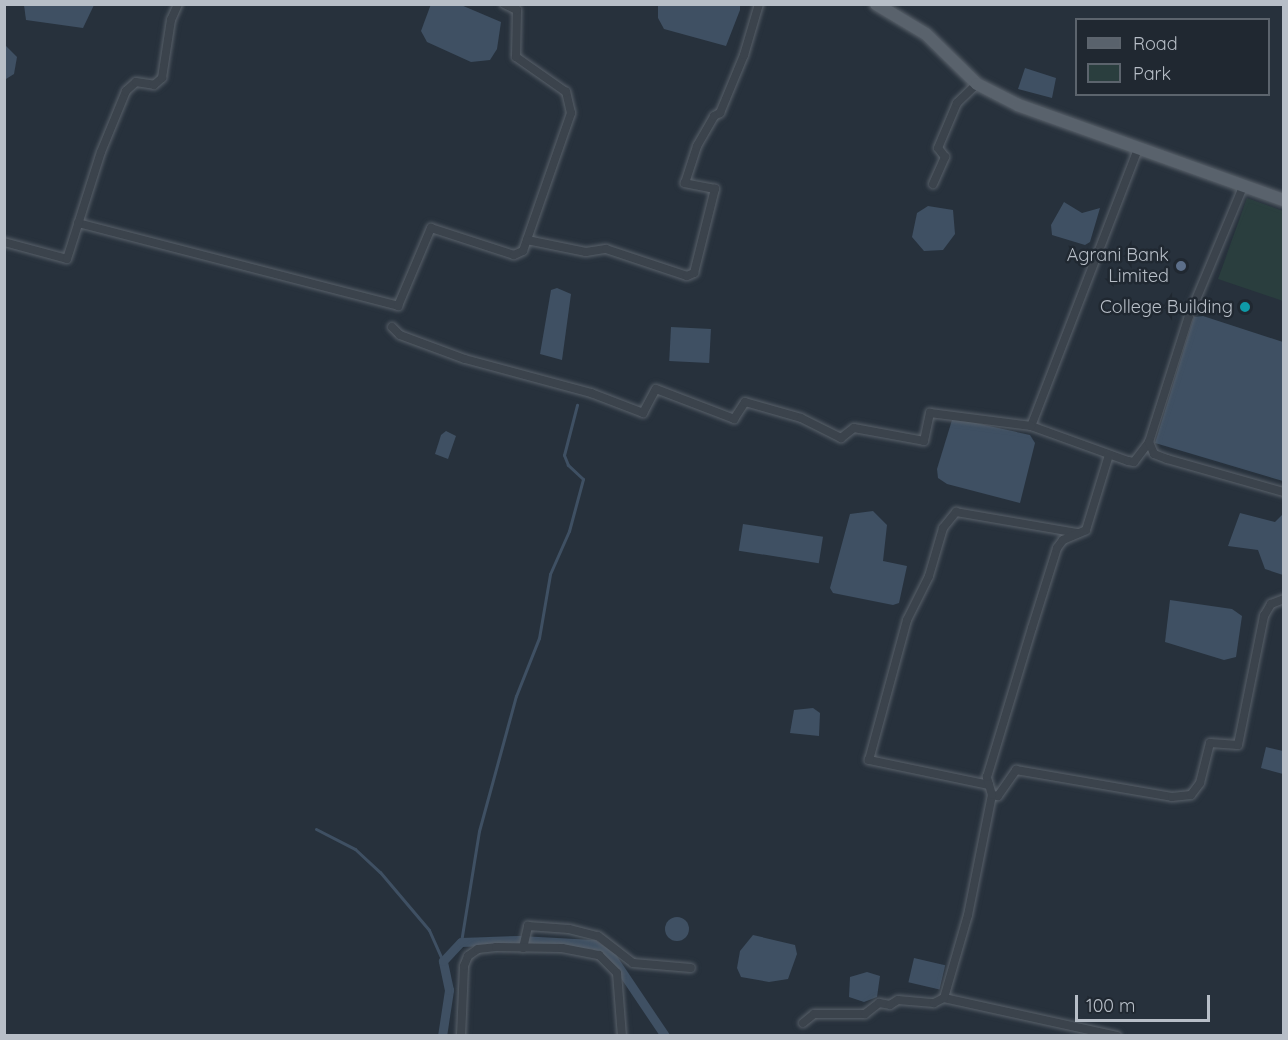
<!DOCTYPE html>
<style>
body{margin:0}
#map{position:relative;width:1288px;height:1040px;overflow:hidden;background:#27313c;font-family:Quicksand,sans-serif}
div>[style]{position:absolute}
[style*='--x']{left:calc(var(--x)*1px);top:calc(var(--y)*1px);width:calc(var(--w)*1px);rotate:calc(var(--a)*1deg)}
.green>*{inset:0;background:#2a3e3e}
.water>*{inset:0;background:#3f5063;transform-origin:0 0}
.round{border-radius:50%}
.stream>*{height:3px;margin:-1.5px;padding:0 1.5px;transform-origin:1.5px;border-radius:1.5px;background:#3f5063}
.canal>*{height:9px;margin:-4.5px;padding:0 4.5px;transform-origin:4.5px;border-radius:4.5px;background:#3f5063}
.roads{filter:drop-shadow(0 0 2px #59616a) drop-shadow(0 0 2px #59616a)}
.street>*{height:8px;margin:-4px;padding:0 4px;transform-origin:4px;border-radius:4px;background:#3b434c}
.primary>*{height:12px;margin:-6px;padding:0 6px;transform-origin:6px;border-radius:6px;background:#59626c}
.dots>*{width:16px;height:16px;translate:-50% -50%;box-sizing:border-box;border:3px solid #202831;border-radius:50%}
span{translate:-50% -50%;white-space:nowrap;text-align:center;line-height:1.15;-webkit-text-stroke:5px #202831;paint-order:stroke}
.poi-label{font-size:18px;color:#b7bec7}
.right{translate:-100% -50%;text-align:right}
.frame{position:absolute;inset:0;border:6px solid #b7bec7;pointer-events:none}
.legend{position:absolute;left:1075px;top:18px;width:195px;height:78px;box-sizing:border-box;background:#202831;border:2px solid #5c646d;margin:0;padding:8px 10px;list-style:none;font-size:18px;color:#b7bec7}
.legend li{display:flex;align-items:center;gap:12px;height:30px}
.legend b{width:30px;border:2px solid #5c646d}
.scale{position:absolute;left:1075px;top:995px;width:135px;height:27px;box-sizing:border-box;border:3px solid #b7bec7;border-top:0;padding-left:8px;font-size:18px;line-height:21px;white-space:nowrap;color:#b7bec7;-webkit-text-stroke:4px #202831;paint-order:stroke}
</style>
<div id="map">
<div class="green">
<i style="clip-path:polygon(1247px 198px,1283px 211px,1283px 301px,1218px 279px)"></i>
</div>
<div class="water">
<i style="clip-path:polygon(431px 4px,461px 5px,501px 22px,497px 49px,490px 60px,471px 62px,427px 42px,421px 31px)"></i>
<i style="clip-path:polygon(24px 5px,24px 4px,94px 5px,83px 28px,26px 20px)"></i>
<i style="clip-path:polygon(658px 5px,740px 5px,740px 10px,726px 46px,664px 29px,658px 18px)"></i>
<i style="clip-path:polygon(5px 45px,17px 57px,14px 74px,6px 79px)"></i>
<i style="clip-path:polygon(1025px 68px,1056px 78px,1052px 98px,1018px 89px)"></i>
<i style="clip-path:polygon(1064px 202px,1082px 213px,1100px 208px,1090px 242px,1085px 245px,1052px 235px,1051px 225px)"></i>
<i style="clip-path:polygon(928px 206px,953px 210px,955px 234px,943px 250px,924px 251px,912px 237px,917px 213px)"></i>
<i style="clip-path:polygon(557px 288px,571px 294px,562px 360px,540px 354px,551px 290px)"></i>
<i style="clip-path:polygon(1203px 316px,1283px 342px,1283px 481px,1155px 443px,1194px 317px)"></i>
<i style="left:671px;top:327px;width:40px;height:34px;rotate:3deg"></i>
<i style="clip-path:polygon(957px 419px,1030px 435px,1035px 443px,1020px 503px,947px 484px,938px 478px,937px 469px,952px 420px)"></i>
<i style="clip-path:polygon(446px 431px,456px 436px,448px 459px,435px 454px,441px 435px)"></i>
<i style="clip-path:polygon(873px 511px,887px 525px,883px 561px,907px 566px,899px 603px,893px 605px,833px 593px,830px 588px,850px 514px)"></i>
<i style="clip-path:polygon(1240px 513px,1275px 522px,1283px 514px,1283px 575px,1265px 569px,1258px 550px,1228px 546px)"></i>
<i style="left:743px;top:524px;width:81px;height:27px;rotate:9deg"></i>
<i style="clip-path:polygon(1170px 600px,1232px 609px,1242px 616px,1236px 657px,1224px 660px,1165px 642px)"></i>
<i style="clip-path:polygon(813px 708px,820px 713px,819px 736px,790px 733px,794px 710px)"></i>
<i style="clip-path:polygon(1266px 747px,1283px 751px,1283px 774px,1261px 768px)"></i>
<i class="round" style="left:665px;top:917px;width:24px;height:24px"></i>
<i style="clip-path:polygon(753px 935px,795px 945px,797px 954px,788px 979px,769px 982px,741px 977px,737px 968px,740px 951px)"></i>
<i style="left:914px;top:958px;width:32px;height:25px;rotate:13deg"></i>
<i style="clip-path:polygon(867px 972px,880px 976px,877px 997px,864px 1002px,849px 997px,850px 977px)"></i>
</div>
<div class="stream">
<i style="--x:316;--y:829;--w:44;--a:27.1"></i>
<i style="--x:355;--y:849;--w:34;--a:43"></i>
<i style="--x:380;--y:872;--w:76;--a:49.8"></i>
<i style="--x:429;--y:930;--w:34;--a:66"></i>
<i style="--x:461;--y:942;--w:112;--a:-80.8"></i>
<i style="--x:479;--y:831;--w:140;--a:-74.7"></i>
<i style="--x:516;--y:696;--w:62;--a:-68.4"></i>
<i style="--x:539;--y:638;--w:65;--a:-80.2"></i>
<i style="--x:550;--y:574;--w:47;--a:-66.2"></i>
<i style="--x:569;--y:531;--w:54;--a:-74.9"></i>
<i style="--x:583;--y:479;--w:21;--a:-137"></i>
<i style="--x:568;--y:465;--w:11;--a:-112"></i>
<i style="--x:564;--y:455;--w:52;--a:-75.4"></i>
</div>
<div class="canal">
<i style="--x:442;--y:1036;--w:47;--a:-81.3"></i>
<i style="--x:449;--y:990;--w:30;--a:-102"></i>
<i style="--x:443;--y:961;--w:26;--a:-47"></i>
<i style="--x:461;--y:942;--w:58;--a:-2"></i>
<i style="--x:519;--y:940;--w:74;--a:3.1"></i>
<i style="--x:593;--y:944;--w:23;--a:34"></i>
<i style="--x:612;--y:957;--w:95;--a:56.1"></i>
</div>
<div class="roads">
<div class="street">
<i style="--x:1138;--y:149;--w:297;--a:111.1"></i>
<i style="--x:1031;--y:426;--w:103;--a:19.8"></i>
<i style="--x:1128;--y:461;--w:6;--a:9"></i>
<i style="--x:1134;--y:462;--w:25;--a:-53"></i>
<i style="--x:933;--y:184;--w:30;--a:-66"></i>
<i style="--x:945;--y:157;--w:11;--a:-128"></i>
<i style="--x:938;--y:148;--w:49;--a:-67.1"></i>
<i style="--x:957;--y:103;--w:28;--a:-44"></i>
<i style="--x:1243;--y:187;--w:140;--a:112.7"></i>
<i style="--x:1189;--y:316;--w:132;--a:107.6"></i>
<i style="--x:1149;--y:442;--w:13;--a:67"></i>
<i style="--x:1154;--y:454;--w:14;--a:21"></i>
<i style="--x:1167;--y:459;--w:122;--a:15.8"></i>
<i style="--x:78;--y:223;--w:331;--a:14.5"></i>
<i style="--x:398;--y:306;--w:85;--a:-67.1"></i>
<i style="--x:431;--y:228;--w:87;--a:18"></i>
<i style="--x:514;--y:255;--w:10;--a:-24"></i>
<i style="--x:523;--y:251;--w:146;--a:-70.8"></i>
<i style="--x:571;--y:113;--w:22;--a:-103"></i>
<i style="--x:566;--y:92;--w:61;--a:-145"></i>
<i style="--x:516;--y:57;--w:47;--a:-88.8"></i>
<i style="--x:517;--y:10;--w:14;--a:-155"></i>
<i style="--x:527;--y:240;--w:60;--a:11.5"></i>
<i style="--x:586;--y:252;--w:20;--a:-9"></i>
<i style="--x:606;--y:249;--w:85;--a:18.4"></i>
<i style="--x:687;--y:276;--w:8;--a:-23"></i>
<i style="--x:694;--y:273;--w:87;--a:-76"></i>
<i style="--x:715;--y:189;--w:31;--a:-169"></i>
<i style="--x:685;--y:183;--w:39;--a:-72"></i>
<i style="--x:697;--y:146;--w:34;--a:-60"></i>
<i style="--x:714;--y:116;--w:7;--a:-27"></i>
<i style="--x:720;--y:113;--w:63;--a:-67.5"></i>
<i style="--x:744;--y:55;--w:53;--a:-73.6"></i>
<i style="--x:4;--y:242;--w:65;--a:15.1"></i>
<i style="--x:67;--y:259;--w:112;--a:-72.4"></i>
<i style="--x:101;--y:152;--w:66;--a:-67.7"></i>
<i style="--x:126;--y:91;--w:13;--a:-42"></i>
<i style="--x:136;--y:82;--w:18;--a:9"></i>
<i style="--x:154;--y:85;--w:11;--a:-41"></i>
<i style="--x:162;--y:78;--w:59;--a:-81.2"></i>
<i style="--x:171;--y:20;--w:17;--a:-66"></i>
<i style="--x:392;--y:327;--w:11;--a:45"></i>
<i style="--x:400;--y:335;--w:69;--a:20.3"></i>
<i style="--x:465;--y:359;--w:131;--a:15.1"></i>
<i style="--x:591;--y:393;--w:56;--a:21"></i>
<i style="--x:643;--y:413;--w:27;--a:-62"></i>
<i style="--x:656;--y:389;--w:84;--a:21"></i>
<i style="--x:734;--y:419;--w:20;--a:-57"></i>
<i style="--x:745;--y:402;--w:58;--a:15.9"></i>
<i style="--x:801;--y:418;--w:45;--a:26.6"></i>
<i style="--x:841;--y:438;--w:16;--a:-38"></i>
<i style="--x:854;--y:428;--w:71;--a:10.5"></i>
<i style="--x:924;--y:441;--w:29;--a:-78"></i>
<i style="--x:930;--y:413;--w:102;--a:7.3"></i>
<i style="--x:989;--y:785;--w:123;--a:-168.2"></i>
<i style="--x:869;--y:760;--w:145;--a:-74.8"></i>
<i style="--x:907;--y:620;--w:49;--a:-63.4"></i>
<i style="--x:929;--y:576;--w:50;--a:-73.7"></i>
<i style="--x:943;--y:528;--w:21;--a:-51"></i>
<i style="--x:956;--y:512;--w:123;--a:9.8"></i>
<i style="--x:992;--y:795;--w:6;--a:9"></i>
<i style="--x:998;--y:796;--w:32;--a:-55"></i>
<i style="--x:1016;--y:770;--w:158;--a:9.8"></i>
<i style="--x:1172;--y:797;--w:19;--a:-6"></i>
<i style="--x:1191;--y:795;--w:15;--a:-53"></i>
<i style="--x:1200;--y:783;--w:41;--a:-76"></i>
<i style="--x:1210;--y:743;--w:28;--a:4"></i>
<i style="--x:1238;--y:745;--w:132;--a:-78.6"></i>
<i style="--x:1264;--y:616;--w:14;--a:-60"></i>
<i style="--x:1271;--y:604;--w:14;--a:-21"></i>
<i style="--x:523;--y:948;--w:23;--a:-77"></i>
<i style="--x:528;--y:926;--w:41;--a:4.2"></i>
<i style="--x:569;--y:929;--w:30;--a:14"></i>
<i style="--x:598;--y:936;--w:44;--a:37.6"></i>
<i style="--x:633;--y:963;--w:58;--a:4.9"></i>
<i style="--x:944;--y:998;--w:177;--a:12.4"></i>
<i style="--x:803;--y:1023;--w:14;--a:-39"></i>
<i style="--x:814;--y:1014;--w:51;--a:0"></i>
<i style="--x:865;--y:1014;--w:18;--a:-38"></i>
<i style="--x:879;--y:1003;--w:11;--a:10"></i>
<i style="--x:890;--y:1005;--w:9;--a:-32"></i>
<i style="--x:898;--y:1000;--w:36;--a:5"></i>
<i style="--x:934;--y:1003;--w:11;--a:-27"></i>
<i style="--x:944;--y:998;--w:86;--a:-73.9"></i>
<i style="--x:968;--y:915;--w:122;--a:-78.7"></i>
<i style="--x:992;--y:795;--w:19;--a:-106"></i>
<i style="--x:987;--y:777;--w:156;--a:-73.2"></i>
<i style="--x:1032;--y:628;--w:84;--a:-72.6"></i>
<i style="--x:1057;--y:548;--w:10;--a:-53"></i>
<i style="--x:1063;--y:540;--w:25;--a:-23"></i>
<i style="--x:1086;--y:530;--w:78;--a:-73"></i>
<i style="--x:461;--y:1036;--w:70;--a:-87.5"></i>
<i style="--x:464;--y:966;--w:11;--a:-68"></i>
<i style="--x:468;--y:956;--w:12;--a:-35"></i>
<i style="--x:478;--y:949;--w:18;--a:-6"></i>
<i style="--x:496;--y:947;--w:66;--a:0.9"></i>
<i style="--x:562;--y:948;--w:38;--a:11"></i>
<i style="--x:599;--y:955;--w:25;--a:45"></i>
<i style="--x:617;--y:973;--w:63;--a:85.5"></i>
</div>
<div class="primary">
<i style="--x:876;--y:4;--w:58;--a:31"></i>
<i style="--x:926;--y:34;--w:71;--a:44.4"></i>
<i style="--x:977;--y:84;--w:46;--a:27.1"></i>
<i style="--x:1018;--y:105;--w:282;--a:19.7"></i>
</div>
</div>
<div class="dots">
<i style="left:1181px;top:266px;background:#5c6f8a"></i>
<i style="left:1245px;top:307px;background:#0f9aa8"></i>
</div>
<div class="poi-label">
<span class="right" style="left:1169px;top:266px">Agrani Bank<br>Limited</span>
<span class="right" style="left:1233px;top:307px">College Building</span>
</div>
<div class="frame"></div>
<ul class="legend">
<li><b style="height:8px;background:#59626c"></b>Road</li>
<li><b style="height:16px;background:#2a3e3e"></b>Park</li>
</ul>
<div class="scale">100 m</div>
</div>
